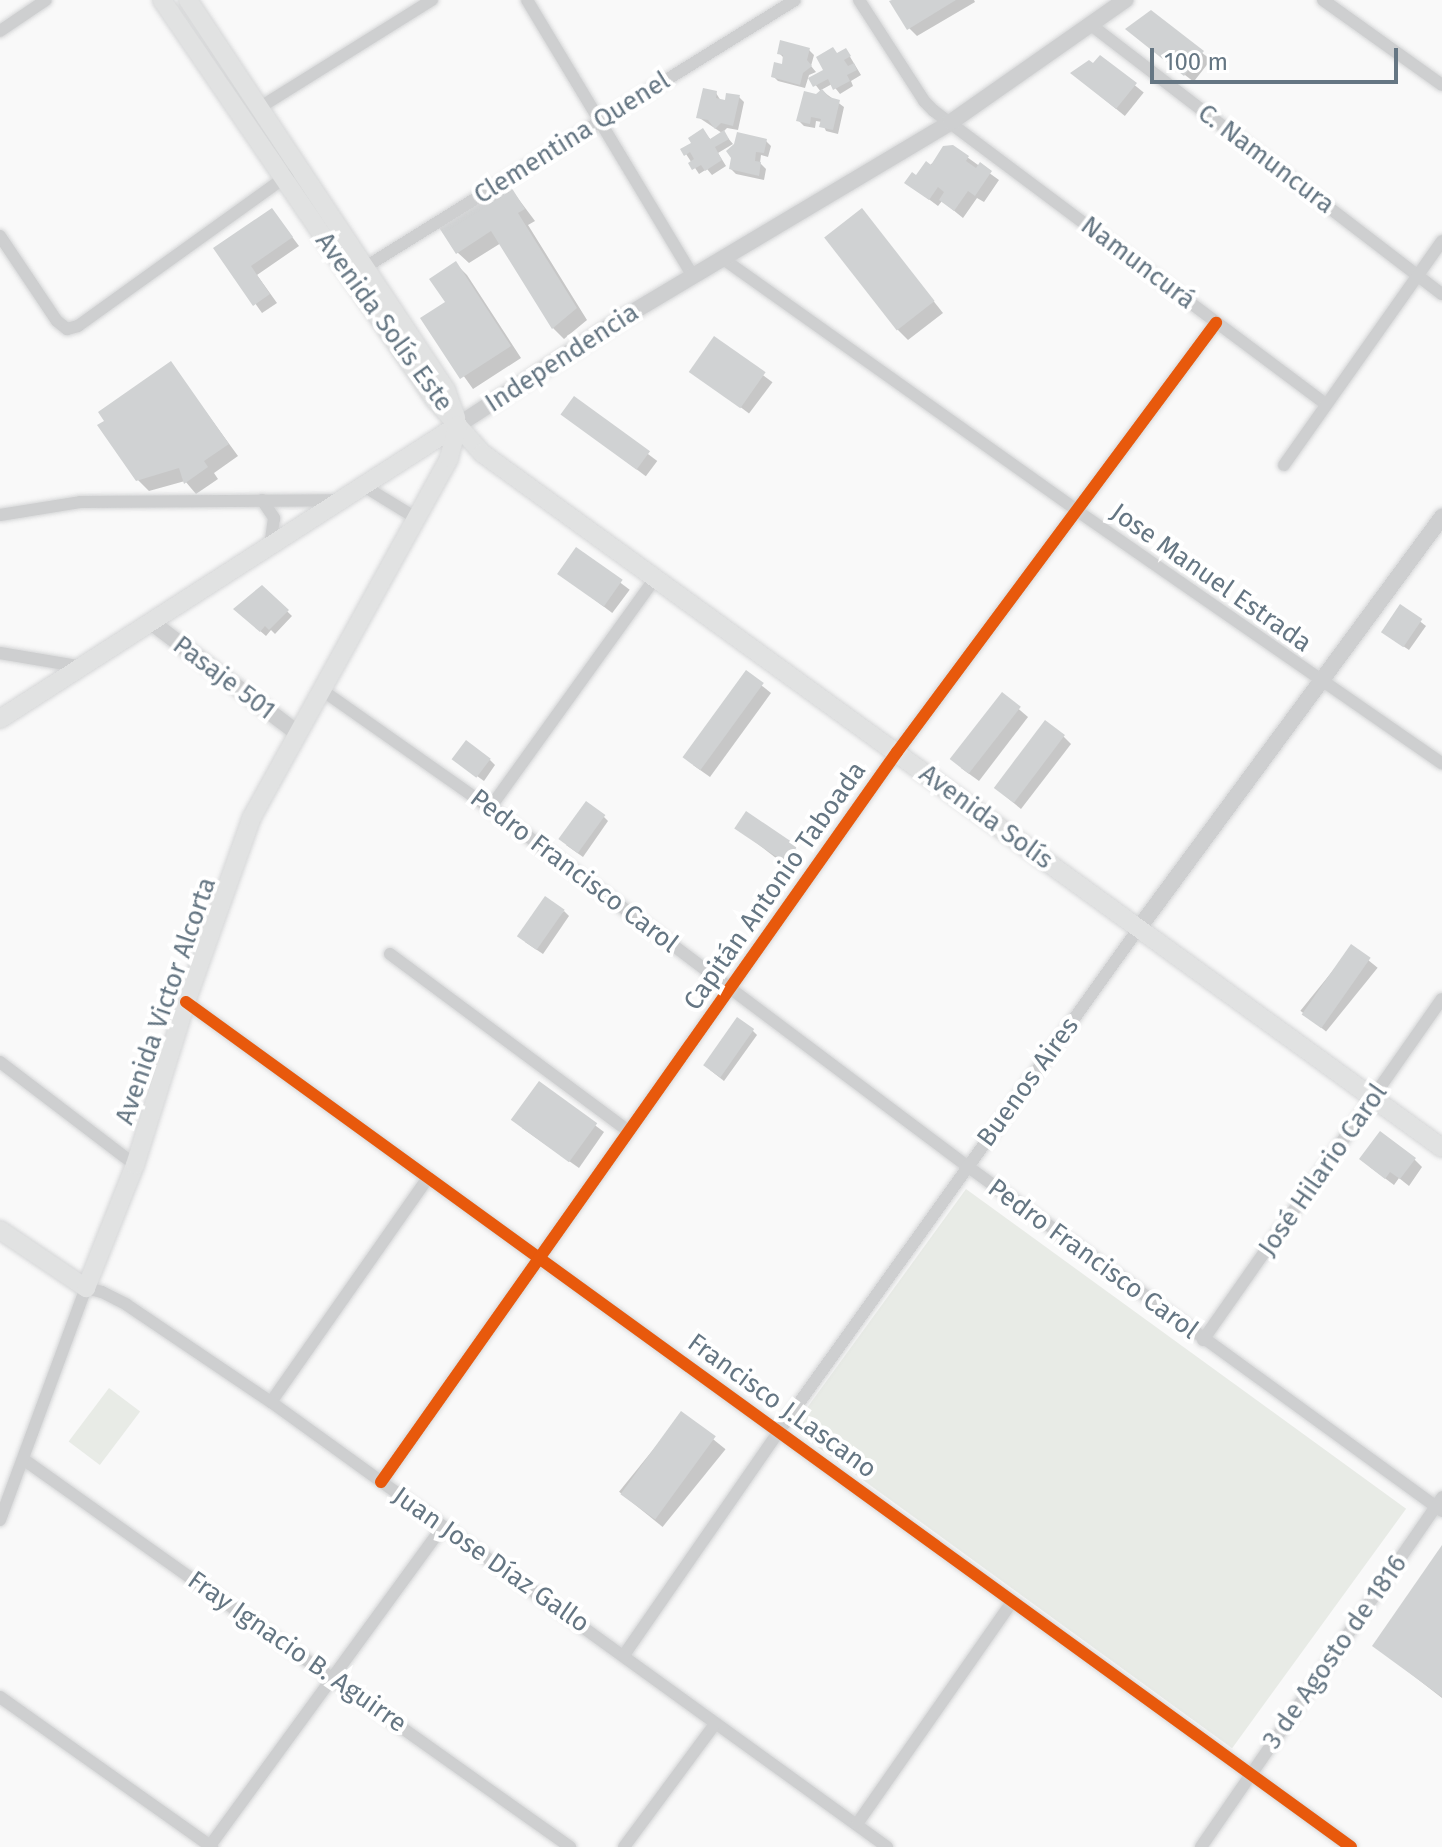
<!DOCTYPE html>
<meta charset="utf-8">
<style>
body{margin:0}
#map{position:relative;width:1442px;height:1847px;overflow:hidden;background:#f9f9f9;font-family:"Fira Sans",sans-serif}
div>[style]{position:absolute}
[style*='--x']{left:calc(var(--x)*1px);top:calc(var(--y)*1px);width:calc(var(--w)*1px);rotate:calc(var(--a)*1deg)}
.green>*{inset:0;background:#e8ebe6;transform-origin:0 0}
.shadow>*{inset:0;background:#0003;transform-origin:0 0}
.building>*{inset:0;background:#d0d2d3;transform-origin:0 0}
.roads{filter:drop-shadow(0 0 2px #d5d6d7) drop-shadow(0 0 2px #d5d6d7)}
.minor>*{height:12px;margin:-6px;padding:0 6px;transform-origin:6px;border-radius:6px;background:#cecfd0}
.tertiary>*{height:16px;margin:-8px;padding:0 8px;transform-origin:8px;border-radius:8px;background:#cecfd0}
.secondary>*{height:18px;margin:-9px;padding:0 9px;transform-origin:9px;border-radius:9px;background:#e1e2e2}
.cycleway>*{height:12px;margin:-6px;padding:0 6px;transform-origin:6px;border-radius:6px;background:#e8590c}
span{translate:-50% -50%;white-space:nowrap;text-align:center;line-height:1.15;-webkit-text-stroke:8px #fff;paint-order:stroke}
.street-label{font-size:26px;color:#657683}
.scale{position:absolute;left:1150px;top:48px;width:248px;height:36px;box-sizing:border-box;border:4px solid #657683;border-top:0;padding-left:10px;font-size:24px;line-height:28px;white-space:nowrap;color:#657683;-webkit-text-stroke:6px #fff;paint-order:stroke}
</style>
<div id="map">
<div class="green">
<i style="left:966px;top:1189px;width:544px;height:296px;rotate:36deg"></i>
<i style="left:109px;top:1388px;width:39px;height:67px;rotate:37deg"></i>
</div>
<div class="shadow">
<i style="clip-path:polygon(895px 0,974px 0,975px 2px,917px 36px,909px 28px)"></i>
<i style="left:1151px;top:13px;width:76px;height:28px;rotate:38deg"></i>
<i style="clip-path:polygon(809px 50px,814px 55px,811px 66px,816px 72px,809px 75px,805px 88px,778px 81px,773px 76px,783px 67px,785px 59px,779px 53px)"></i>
<i style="clip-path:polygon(846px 50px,861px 75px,851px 81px,853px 86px,840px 94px,832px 84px,821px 90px,844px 107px,838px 134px,826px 131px,822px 122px,816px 121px,815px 128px,804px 126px,799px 121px,821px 92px,811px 79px,826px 71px)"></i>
<i style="left:1101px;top:58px;width:55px;height:30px;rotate:39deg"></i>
<i style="clip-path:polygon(716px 93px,721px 101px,739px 97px,744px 102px,738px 130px,727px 128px,723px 132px,733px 144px,718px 153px,726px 166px,712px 175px,707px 169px,699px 174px,686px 154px,703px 131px,711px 140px,722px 133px,698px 117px)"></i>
<i style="clip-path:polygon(766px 141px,771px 146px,768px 157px,761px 155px,760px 163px,766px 169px,764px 180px,736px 174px,731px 169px)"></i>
<i style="clip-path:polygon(953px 147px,999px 180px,984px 202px,977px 198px,963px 218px,942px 201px,938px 206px,907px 183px)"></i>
<i style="clip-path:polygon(508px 185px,535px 221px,528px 225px,587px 320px,564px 339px,553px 328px,501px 243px,469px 263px,457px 252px)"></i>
<i style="clip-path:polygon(272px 210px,299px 246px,257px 275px,277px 303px,262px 313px,216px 249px)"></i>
<i style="clip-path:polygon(862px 211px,943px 313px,908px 340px,897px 329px)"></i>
<i style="clip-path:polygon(456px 264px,467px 275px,521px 358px,473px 389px,423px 319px,447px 303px)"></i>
<i style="left:715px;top:339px;width:72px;height:39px;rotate:37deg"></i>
<i style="clip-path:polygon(171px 364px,238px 456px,214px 473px,218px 479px,196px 494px,185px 481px,149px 491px,138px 480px,107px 421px)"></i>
<i style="left:575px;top:399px;width:103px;height:19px;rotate:37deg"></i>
<i style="left:577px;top:550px;width:66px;height:29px;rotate:37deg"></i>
<i style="clip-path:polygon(262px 587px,292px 616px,275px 634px,271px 630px,266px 636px,240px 614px)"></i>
<i style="clip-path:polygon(1400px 606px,1426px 626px,1409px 650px,1388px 636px)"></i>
<i style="clip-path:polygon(746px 673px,771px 693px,710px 777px,693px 765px)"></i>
<i style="clip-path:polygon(1002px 695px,1028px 717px,979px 781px,961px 768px)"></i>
<i style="clip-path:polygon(1063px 736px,1071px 744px,1021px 809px,1004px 795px)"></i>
<i style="clip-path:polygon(490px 760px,495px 765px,484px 781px,460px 764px)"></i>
<i style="clip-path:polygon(603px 816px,608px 821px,583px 857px,566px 845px)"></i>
<i style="clip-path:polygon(736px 827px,795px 848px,797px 850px,785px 865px)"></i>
<i style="clip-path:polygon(564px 911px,569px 916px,543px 954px,525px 942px)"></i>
<i style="left:1352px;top:947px;width:33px;height:82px;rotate:39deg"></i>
<i style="clip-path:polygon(752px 1030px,757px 1035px,724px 1081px,710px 1070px)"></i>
<i style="clip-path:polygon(540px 1084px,604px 1132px,579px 1168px,522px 1128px)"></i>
<i style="clip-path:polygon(1414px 1159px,1422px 1167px,1409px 1186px,1399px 1178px,1394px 1185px,1370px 1167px)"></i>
<i style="left:682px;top:1414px;width:56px;height:100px;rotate:39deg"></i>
<i style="clip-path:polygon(1442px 1549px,1442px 1698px,1375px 1646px)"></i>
</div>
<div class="building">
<i style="clip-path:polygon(892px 0,956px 0,907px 30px,889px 1px)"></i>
<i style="clip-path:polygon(1151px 10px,1204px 51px,1184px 76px,1125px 29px)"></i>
<i style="clip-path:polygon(780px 40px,810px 48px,807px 60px,812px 66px,803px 73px,800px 85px,771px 77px,774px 62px,782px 64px,783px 55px,777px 54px)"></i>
<i style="clip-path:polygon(833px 47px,837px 53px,846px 48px,851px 56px,844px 60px,848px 66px,854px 63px,857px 70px,847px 75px,850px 81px,833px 90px,828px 79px,813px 87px,808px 78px,823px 70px,816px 57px)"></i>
<i style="clip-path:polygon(1100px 55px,1137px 83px,1116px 109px,1070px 73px,1089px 60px,1093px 63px)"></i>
<i style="clip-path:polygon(703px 88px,717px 91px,716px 98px,725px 100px,726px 93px,740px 95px,733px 126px,721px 123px,715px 129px,708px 120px,696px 118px)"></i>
<i style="clip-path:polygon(822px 89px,829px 97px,840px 100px,833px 130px,819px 127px,821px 119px,811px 117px,810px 124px,796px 121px,804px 91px,816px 94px)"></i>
<i style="clip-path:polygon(703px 128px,710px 139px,724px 130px,729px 139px,715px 147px,722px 160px,705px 171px,701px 165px,692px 170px,688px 163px,694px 159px,690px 152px,684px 156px,680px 149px,691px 143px,688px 138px)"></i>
<i style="clip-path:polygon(737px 132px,767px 139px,764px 153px,756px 152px,755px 161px,761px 162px,759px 176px,729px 169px,731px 158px,726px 151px,734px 144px)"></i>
<i style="clip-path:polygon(953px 145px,969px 156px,966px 161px,976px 168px,980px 162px,992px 171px,975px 196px,968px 191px,954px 211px,939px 200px,944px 192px,938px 187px,929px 200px,904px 183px,912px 172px,916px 175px,926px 161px,931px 165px,943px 146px)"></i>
<i style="clip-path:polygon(508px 182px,525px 209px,518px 213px,577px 308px,552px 329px,491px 231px,456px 254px,438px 226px)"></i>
<i style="clip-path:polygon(272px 208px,293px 237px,251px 266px,270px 294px,253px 306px,213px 248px)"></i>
<i style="left:862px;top:208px;width:118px;height:48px;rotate:52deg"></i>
<i style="clip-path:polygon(456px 261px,511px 346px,460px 379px,420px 318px,445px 302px,429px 279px)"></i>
<i style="left:714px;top:336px;width:63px;height:44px;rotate:35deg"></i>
<i style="clip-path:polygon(171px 361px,229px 444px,204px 461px,208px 467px,184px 484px,179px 468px,136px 481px,97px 425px,104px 421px,98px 412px)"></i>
<i style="left:574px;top:396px;width:94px;height:23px;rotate:36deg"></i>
<i style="left:576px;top:547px;width:57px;height:33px;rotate:35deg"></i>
<i style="clip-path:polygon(262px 585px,289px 610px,269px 630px,265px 626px,260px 632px,233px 609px)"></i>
<i style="left:1400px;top:604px;width:27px;height:34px;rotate:34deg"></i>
<i style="left:746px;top:670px;width:22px;height:108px;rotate:36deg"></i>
<i style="left:1002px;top:692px;width:24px;height:85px;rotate:38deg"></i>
<i style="left:1045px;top:720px;width:25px;height:85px;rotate:37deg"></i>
<i style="left:466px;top:740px;width:31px;height:24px;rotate:37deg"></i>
<i style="left:586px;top:801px;width:24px;height:47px;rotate:36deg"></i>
<i style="left:746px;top:811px;width:62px;height:21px;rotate:34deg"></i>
<i style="left:545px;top:896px;width:24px;height:49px;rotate:35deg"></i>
<i style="left:1351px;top:944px;width:24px;height:86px;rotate:35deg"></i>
<i style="left:737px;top:1017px;width:21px;height:59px;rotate:35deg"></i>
<i style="left:539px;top:1081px;width:72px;height:48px;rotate:36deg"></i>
<i style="clip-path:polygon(1380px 1131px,1416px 1158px,1400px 1179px,1390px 1172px,1385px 1179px,1359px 1159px)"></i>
<i style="left:681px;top:1411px;width:43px;height:103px;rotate:36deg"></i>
<i style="clip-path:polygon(1442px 1545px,1442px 1697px,1372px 1646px)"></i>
</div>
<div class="roads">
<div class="minor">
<i style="--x:527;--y:0;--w:322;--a:59"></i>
<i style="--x:859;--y:0;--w:120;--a:57.2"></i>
<i style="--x:924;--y:101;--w:14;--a:45"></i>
<i style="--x:934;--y:111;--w:489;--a:36.8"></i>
<i style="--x:1323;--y:0;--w:146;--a:35.5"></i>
<i style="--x:1091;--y:25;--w:442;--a:37.5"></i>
<i style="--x:0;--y:31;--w:55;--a:-34"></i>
<i style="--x:259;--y:108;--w:204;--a:-32"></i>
<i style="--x:0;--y:236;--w:102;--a:56.2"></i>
<i style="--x:57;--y:321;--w:13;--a:39"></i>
<i style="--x:67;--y:329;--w:11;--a:-15"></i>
<i style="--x:78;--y:326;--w:259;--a:-35.7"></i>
<i style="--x:722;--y:258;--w:435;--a:35.4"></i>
<i style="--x:1076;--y:510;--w:445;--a:34.7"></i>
<i style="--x:359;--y:271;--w:513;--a:-31.86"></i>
<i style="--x:1284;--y:465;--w:274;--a:-54.8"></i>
<i style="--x:362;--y:485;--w:63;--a:31.4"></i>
<i style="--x:262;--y:500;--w:22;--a:56"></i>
<i style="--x:274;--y:518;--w:27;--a:98"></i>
<i style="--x:0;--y:515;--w:81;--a:-9.2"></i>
<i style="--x:80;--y:502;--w:260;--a:-0.4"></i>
<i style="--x:0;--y:653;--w:84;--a:9.6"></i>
<i style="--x:322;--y:690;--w:205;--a:35.1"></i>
<i style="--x:490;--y:808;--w:596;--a:36.89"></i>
<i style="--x:967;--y:1166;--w:587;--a:35.99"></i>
<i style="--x:490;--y:808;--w:283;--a:-54.3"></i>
<i style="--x:390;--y:954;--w:295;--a:36.6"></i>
<i style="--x:186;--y:1002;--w:1439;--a:35.95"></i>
<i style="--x:0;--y:1062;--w:170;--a:37.3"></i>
<i style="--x:1203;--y:1340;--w:416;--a:-55"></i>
<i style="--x:271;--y:1402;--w:274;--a:-55"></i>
<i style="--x:23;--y:1459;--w:671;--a:35.35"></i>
<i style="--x:381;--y:1482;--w:894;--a:-54.75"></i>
<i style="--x:897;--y:752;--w:535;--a:-53.37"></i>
<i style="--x:0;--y:1520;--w:247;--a:-69.7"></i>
<i style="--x:86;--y:1288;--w:16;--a:14"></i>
<i style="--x:102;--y:1292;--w:28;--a:27"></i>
<i style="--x:127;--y:1305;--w:174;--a:34"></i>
<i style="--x:271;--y:1402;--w:760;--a:35.84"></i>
<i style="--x:624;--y:1655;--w:272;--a:-55.3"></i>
<i style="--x:779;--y:1431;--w:619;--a:-54.41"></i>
<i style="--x:0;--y:1697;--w:260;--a:35.3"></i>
<i style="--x:857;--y:1824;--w:271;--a:-55.1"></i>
<i style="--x:209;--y:1847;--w:396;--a:-53.9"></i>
<i style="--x:624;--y:1847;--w:153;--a:-53.5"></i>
<i style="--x:1201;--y:1847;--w:425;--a:-55.4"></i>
</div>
<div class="tertiary">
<i style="--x:458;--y:425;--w:200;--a:-33"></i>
<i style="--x:626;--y:316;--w:378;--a:-30.8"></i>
<i style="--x:951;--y:122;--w:213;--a:-35"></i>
<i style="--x:151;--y:622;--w:183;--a:37.2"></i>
<i style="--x:1139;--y:928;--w:511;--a:-53.6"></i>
</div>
<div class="secondary">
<i style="--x:162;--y:0;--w:484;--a:55.7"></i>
<i style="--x:435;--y:400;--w:71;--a:48.4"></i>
<i style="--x:482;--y:453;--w:1185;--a:35.9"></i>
<i style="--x:188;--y:0;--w:468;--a:56.5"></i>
<i style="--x:446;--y:390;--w:30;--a:70"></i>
<i style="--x:0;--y:719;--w:544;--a:-32.7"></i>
<i style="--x:0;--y:1230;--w:104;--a:34"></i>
<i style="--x:86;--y:1288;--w:132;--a:-68.3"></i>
<i style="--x:135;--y:1165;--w:171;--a:-72.6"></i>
<i style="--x:186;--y:1002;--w:196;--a:-70.4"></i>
<i style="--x:252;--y:817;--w:409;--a:-61.2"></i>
<i style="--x:449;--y:458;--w:34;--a:-75"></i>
</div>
</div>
<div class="cycleway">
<i style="--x:186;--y:1002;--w:1439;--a:35.95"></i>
<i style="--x:381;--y:1482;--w:894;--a:-54.75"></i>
<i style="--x:897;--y:752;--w:535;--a:-53.37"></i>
</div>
<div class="street-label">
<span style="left:572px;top:138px;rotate:-32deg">Clementina Quenel</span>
<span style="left:1266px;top:159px;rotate:37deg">C. Namuncura</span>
<span style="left:1138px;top:263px;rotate:37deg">Namuncurá</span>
<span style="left:384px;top:322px;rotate:54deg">Avenida Solís Este</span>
<span style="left:562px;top:358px;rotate:-33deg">Independencia</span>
<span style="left:1211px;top:578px;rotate:35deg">Jose Manuel Estrada</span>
<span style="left:224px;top:678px;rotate:37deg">Pasaje 501</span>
<span style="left:986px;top:817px;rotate:36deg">Avenida Solís</span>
<span style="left:574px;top:871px;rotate:37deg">Pedro Francisco Carol</span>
<span style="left:775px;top:886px;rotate:-55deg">Capitán Antonio Taboada</span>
<span style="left:166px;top:1001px;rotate:-71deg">Avenida Victor Alcorta</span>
<span style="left:1028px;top:1082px;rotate:-54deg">Buenos Aires</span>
<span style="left:1323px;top:1170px;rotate:-55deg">José Hilario Carol</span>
<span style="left:1093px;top:1259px;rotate:36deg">Pedro Francisco Carol</span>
<span style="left:782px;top:1406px;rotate:36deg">Francisco J.Lascano</span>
<span style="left:491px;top:1560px;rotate:35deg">Juan Jose Díaz Gallo</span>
<span style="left:297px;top:1652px;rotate:35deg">Fray Ignacio B. Aguirre</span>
<span style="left:1335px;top:1652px;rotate:-55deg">3 de Agosto de 1816</span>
</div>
<div class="scale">100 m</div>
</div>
